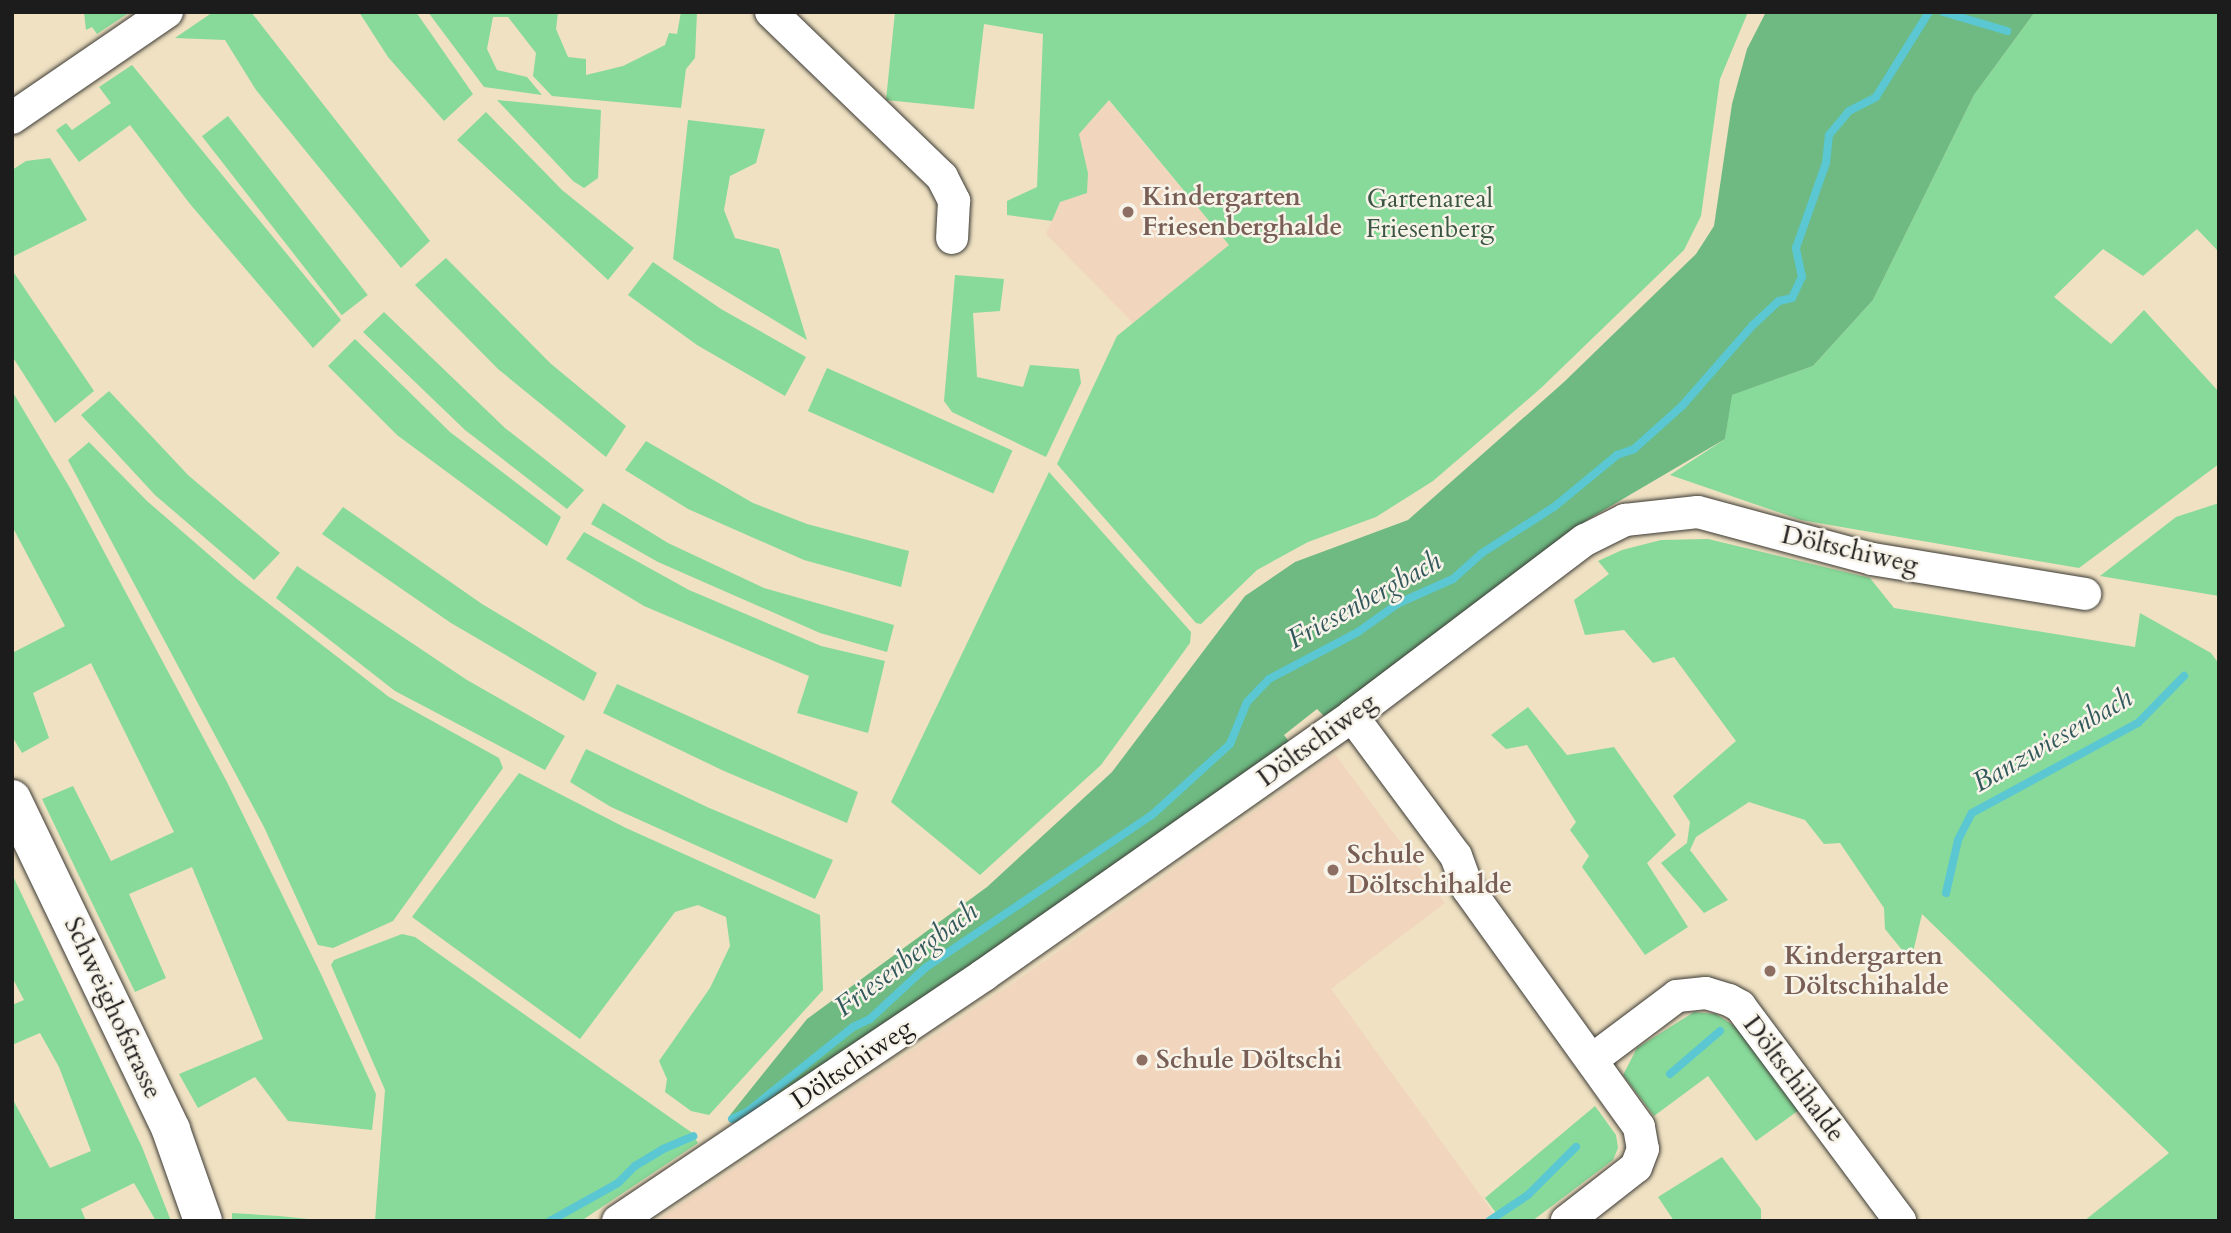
<!DOCTYPE html>
<meta charset="utf-8">
<style>
body{margin:0}
#map{position:relative;width:2231px;height:1233px;overflow:hidden;background:#efe1c2;font-family:Cardo,serif}
div>[style]{position:absolute}
[style*='--x']{left:calc(var(--x)*1px);top:calc(var(--y)*1px);width:calc(var(--w)*1px);rotate:calc(var(--a)*1deg)}
.built>*{inset:0;background:#f1d5bd}
.green>*{inset:0;background:#88da9a;transform-origin:0 0}
.forest>*{inset:0;background:#6eba82}
.stream>*{height:8px;margin:-4px;padding:0 4px;transform-origin:4px;border-radius:4px;background:#5ac7d2}
.roads{filter:drop-shadow(0 0 2px #3c3a35) drop-shadow(0 0 2px #3c3a35)}
.minor>*{height:32px;margin:-16px;padding:0 16px;transform-origin:16px;border-radius:16px;background:#fff}
.major>*{height:38px;margin:-19px;padding:0 19px;transform-origin:19px;border-radius:19px;background:#fff}
.dots>*{width:19px;height:19px;translate:-50% -50%;box-sizing:border-box;border:4px solid #f7f3e8;border-radius:50%}
span{translate:-50% -50%;white-space:nowrap;text-align:center;line-height:1.15;-webkit-text-stroke:5px #f7f3e8;paint-order:stroke}
.education-label{font-size:26px;color:#785e54;font-weight:700}
.left{translate:0 -50%;text-align:left}
.park-label{font-size:26px;color:#3c5542}
.street-label{font-size:26px;color:#1c1c1c}
.water-label{font-size:28px;color:#32585c;font-style:italic}
.frame{position:absolute;inset:0;border:14px solid #1c1c1c;pointer-events:none}
</style>
<div id="map">
<div class="built">
<i style="clip-path:polygon(1108px 100px,1229px 245px,1133px 323px,1046px 234px,1060px 202px,1088px 173px,1079px 134px)"></i>
<i style="clip-path:polygon(1335px 754px,1445px 903px,1331px 989px,1499px 1221px,656px 1221px,1025px 975px)"></i>
</div>
<div class="green">
<i style="clip-path:polygon(84px 12px,130px 12px,97px 34px,92px 27px,86px 30px)"></i>
<i style="clip-path:polygon(213px 12px,251px 12px,430px 241px,401px 268px,256px 90px,225px 40px,175px 38px)"></i>
<i style="clip-path:polygon(359px 12px,416px 12px,473px 94px,444px 121px,388px 57px)"></i>
<i style="clip-path:polygon(428px 12px,558px 12px,556px 29px,568px 57px,586px 59px,586px 75px,623px 66px,665px 45px,669px 33px,677px 34px,681px 12px,697px 12px,695px 58px,686px 69px,681px 108px,552px 96px,533px 76px,536px 53px,508px 17px,493px 17px,487px 49px,497px 70px,527px 77px,542px 95px,484px 87px)"></i>
<i style="clip-path:polygon(895px 12px,1748px 12px,1720px 79px,1701px 216px,1684px 250px,1541px 388px,1433px 481px,1376px 517px,1308px 542px,1257px 570px,1201px 624px,1196px 623px,1057px 464px,1117px 336px,1229px 245px,1109px 100px,1079px 134px,1088px 173px,1087px 193px,1060px 202px,1052px 221px,1007px 215px,1007px 201px,1037px 187px,1043px 34px,984px 24px,974px 109px,886px 100px)"></i>
<i style="clip-path:polygon(2035px 12px,2219px 12px,2219px 252px,2197px 229px,2143px 276px,2103px 249px,2054px 297px,2111px 344px,2144px 310px,2219px 392px,2219px 464px,2079px 568px,1801px 520px,1670px 475px,1725px 439px,1731px 395px,1813px 366px,1873px 300px,1974px 95px)"></i>
<i style="clip-path:polygon(132px 65px,341px 320px,313px 348px,190px 204px,130px 125px,79px 162px,56px 130px,66px 123px,72px 130px,111px 103px,99px 87px)"></i>
<i style="clip-path:polygon(497px 100px,601px 110px,598px 178px,584px 188px,573px 181px)"></i>
<i style="clip-path:polygon(486px 112px,562px 190px,634px 248px,608px 280px,457px 140px)"></i>
<i style="left:228px;top:116px;width:227px;height:33px;rotate:52deg"></i>
<i style="clip-path:polygon(688px 120px,765px 129px,756px 163px,730px 176px,724px 210px,735px 238px,779px 249px,807px 340px,673px 259px)"></i>
<i style="clip-path:polygon(50px 158px,87px 220px,12px 257px,12px 170px,26px 161px)"></i>
<i style="clip-path:polygon(446px 258px,550px 363px,626px 426px,606px 457px,498px 369px,415px 285px)"></i>
<i style="clip-path:polygon(653px 262px,721px 309px,806px 357px,785px 396px,697px 345px,628px 295px)"></i>
<i style="clip-path:polygon(12px 270px,94px 391px,55px 423px,12px 356px)"></i>
<i style="clip-path:polygon(955px 275px,1004px 279px,1000px 311px,973px 313px,977px 377px,1023px 387px,1030px 365px,1079px 369px,1081px 383px,1046px 457px,952px 412px,944px 401px)"></i>
<i style="clip-path:polygon(384px 312px,505px 428px,584px 490px,567px 509px,465px 430px,363px 332px)"></i>
<i style="clip-path:polygon(355px 339px,450px 432px,561px 517px,547px 546px,397px 435px,328px 366px)"></i>
<i style="left:827px;top:368px;width:203px;height:47px;rotate:24deg"></i>
<i style="clip-path:polygon(12px 391px,70px 488px,227px 782px,320px 972px,376px 1094px,372px 1130px,288px 1121px,255px 1077px,198px 1108px,179px 1074px,263px 1039px,192px 867px,129px 894px,166px 978px,135px 992px,42px 799px,73px 786px,111px 861px,174px 832px,91px 663px,33px 693px,49px 738px,22px 753px,12px 736px,12px 653px,65px 626px,12px 526px)"></i>
<i style="clip-path:polygon(109px 391px,188px 475px,280px 553px,254px 580px,155px 495px,81px 415px)"></i>
<i style="clip-path:polygon(646px 441px,753px 503px,807px 524px,909px 551px,901px 587px,804px 560px,688px 509px,625px 470px)"></i>
<i style="clip-path:polygon(89px 442px,147px 501px,237px 579px,389px 697px,499px 758px,503px 768px,393px 921px,333px 948px,318px 945px,264px 827px,68px 460px)"></i>
<i style="clip-path:polygon(1049px 472px,1191px 632px,1190px 643px,1101px 765px,980px 875px,891px 802px)"></i>
<i style="clip-path:polygon(603px 503px,668px 543px,764px 588px,894px 625px,887px 652px,820px 633px,658px 562px,591px 524px)"></i>
<i style="clip-path:polygon(2219px 503px,2219px 596px,2100px 576px,2176px 517px)"></i>
<i style="clip-path:polygon(343px 507px,482px 604px,597px 673px,584px 701px,451px 623px,322px 534px)"></i>
<i style="clip-path:polygon(584px 532px,689px 590px,821px 646px,885px 661px,868px 733px,797px 713px,809px 676px,644px 606px,566px 559px)"></i>
<i style="clip-path:polygon(1708px 539px,1870px 578px,1894px 608px,2135px 647px,2140px 613px,2211px 653px,2219px 664px,2219px 1221px,2084px 1221px,2169px 1153px,1922px 914px,1911px 961px,1885px 929px,1884px 908px,1840px 843px,1824px 844px,1805px 820px,1749px 802px,1696px 837px,1690px 850px,1728px 900px,1704px 913px,1661px 863px,1687px 843px,1690px 822px,1673px 796px,1736px 741px,1674px 657px,1653px 663px,1624px 630px,1585px 635px,1574px 600px,1609px 574px,1598px 561px,1622px 550px,1661px 540px)"></i>
<i style="clip-path:polygon(297px 566px,467px 680px,565px 736px,545px 770px,395px 691px,276px 598px)"></i>
<i style="clip-path:polygon(617px 684px,858px 792px,847px 823px,724px 771px,603px 713px)"></i>
<i style="clip-path:polygon(1528px 707px,1567px 755px,1614px 747px,1676px 835px,1647px 863px,1688px 927px,1645px 955px,1582px 867px,1589px 856px,1570px 830px,1576px 822px,1527px 745px,1506px 749px,1491px 735px)"></i>
<i style="clip-path:polygon(586px 749px,707px 807px,833px 860px,815px 899px,611px 807px,570px 782px)"></i>
<i style="clip-path:polygon(519px 773px,626px 828px,820px 915px,823px 990px,709px 1115px,691px 1111px,665px 1092px,667px 1079px,659px 1061px,710px 988px,730px 946px,726px 917px,698px 905px,675px 912px,580px 1039px,412px 917px)"></i>
<i style="clip-path:polygon(12px 874px,142px 1147px,171px 1221px,156px 1221px,134px 1183px,81px 1209px,86px 1221px,12px 1221px,12px 1098px,50px 1168px,91px 1151px,59px 1067px,40px 1033px,12px 1045px,12px 1005px,24px 1000px,12px 977px)"></i>
<i style="clip-path:polygon(402px 934px,415px 937px,668px 1116px,691px 1132px,698px 1143px,581px 1221px,375px 1221px,385px 1090px,331px 965px,334px 960px)"></i>
<i style="clip-path:polygon(1694px 1012px,1716px 1014px,1736px 1027px,1799px 1110px,1756px 1141px,1708px 1076px,1654px 1116px,1623px 1075px,1637px 1048px)"></i>
<i style="clip-path:polygon(1595px 1106px,1616px 1135px,1618px 1148px,1613px 1160px,1532px 1221px,1502px 1221px,1485px 1198px)"></i>
<i style="clip-path:polygon(1722px 1157px,1761px 1209px,1761px 1221px,1674px 1221px,1658px 1197px)"></i>
<i style="clip-path:polygon(232px 1213px,279px 1216px,327px 1221px,232px 1221px)"></i>
</div>
<div class="forest">
<i style="clip-path:polygon(1766px 12px,2035px 12px,1974px 95px,1873px 300px,1813px 366px,1732px 395px,1725px 439px,1587px 520px,1325px 717px,1317px 709px,1284px 735px,1290px 743px,1196px 811px,737px 1126px,730px 1115px,807px 1019px,987px 887px,1112px 772px,1245px 596px,1295px 562px,1408px 520px,1564px 382px,1696px 254px,1714px 226px,1732px 104px,1747px 49px)"></i>
</div>
<div class="stream">
<i style="--x:1943;--y:12;--w:67;--a:16.5"></i>
<i style="--x:1946;--y:893;--w:54;--a:-77.2"></i>
<i style="--x:1958;--y:840;--w:30;--a:-63"></i>
<i style="--x:1972;--y:813;--w:189;--a:-28.5"></i>
<i style="--x:2138;--y:723;--w:66;--a:-45.6"></i>
<i style="--x:1670;--y:1074;--w:66;--a:-40.7"></i>
<i style="--x:732;--y:1119;--w:17;--a:-25"></i>
<i style="--x:747;--y:1112;--w:136;--a:-38.7"></i>
<i style="--x:853;--y:1027;--w:19;--a:-25"></i>
<i style="--x:870;--y:1019;--w:75;--a:-42.8"></i>
<i style="--x:925;--y:968;--w:274;--a:-34"></i>
<i style="--x:1152;--y:815;--w:105;--a:-42.3"></i>
<i style="--x:1230;--y:744;--w:45;--a:-68"></i>
<i style="--x:1247;--y:702;--w:32;--a:-46"></i>
<i style="--x:1269;--y:679;--w:101;--a:-27.8"></i>
<i style="--x:1358;--y:632;--w:50;--a:-35.3"></i>
<i style="--x:1399;--y:603;--w:59;--a:-24"></i>
<i style="--x:1453;--y:579;--w:39;--a:-42"></i>
<i style="--x:1482;--y:553;--w:85;--a:-32.6"></i>
<i style="--x:1554;--y:507;--w:82;--a:-39.5"></i>
<i style="--x:1617;--y:455;--w:18;--a:-19"></i>
<i style="--x:1634;--y:449;--w:64;--a:-41.9"></i>
<i style="--x:1682;--y:406;--w:108;--a:-48.8"></i>
<i style="--x:1753;--y:325;--w:35;--a:-43"></i>
<i style="--x:1779;--y:301;--w:13;--a:-13"></i>
<i style="--x:1792;--y:298;--w:23;--a:-65"></i>
<i style="--x:1802;--y:277;--w:30;--a:-102"></i>
<i style="--x:1796;--y:248;--w:90;--a:-70.6"></i>
<i style="--x:1826;--y:163;--w:28;--a:-84"></i>
<i style="--x:1829;--y:135;--w:31;--a:-50"></i>
<i style="--x:1849;--y:111;--w:30;--a:-27"></i>
<i style="--x:1876;--y:97;--w:100;--a:-58.1"></i>
<i style="--x:550;--y:1221;--w:78;--a:-29.2"></i>
<i style="--x:618;--y:1183;--w:24;--a:-45"></i>
<i style="--x:635;--y:1166;--w:33;--a:-31"></i>
<i style="--x:663;--y:1149;--w:33;--a:-23"></i>
<i style="--x:1489;--y:1221;--w:47;--a:-33.7"></i>
<i style="--x:1528;--y:1195;--w:68;--a:-45"></i>
</div>
<div class="roads">
<div class="minor">
<i style="--x:771;--y:12;--w:238;--a:44"></i>
<i style="--x:942;--y:177;--w:27;--a:63"></i>
<i style="--x:954;--y:201;--w:37;--a:93"></i>
<i style="--x:12;--y:118;--w:188;--a:-34.4"></i>
<i style="--x:1352;--y:716;--w:174;--a:53.4"></i>
<i style="--x:1456;--y:856;--w:35;--a:70"></i>
<i style="--x:1468;--y:889;--w:293;--a:54.3"></i>
<i style="--x:1639;--y:1127;--w:22;--a:80"></i>
<i style="--x:1643;--y:1149;--w:19;--a:111"></i>
<i style="--x:1636;--y:1167;--w:88;--a:142"></i>
<i style="--x:1593;--y:1059;--w:105;--a:-36.9"></i>
<i style="--x:1677;--y:996;--w:29;--a:-6"></i>
<i style="--x:1706;--y:993;--w:24;--a:17"></i>
<i style="--x:1729;--y:1000;--w:13;--a:29"></i>
<i style="--x:1740;--y:1006;--w:268;--a:53.3"></i>
<i style="--x:618;--y:1221;--w:441;--a:-33.9"></i>
<i style="--x:984;--y:975;--w:450;--a:-35.1"></i>
<i style="--x:1352;--y:716;--w:292;--a:-37.1"></i>
<i style="--x:1585;--y:540;--w:45;--a:-26.6"></i>
<i style="--x:1625;--y:520;--w:73;--a:-6.3"></i>
<i style="--x:1698;--y:512;--w:180;--a:15.1"></i>
<i style="--x:1872;--y:559;--w:216;--a:9.3"></i>
</div>
<div class="major">
<i style="--x:12;--y:799;--w:367;--a:64.3"></i>
<i style="--x:171;--y:1130;--w:96;--a:70.6"></i>
</div>
</div>
<div class="dots">
<i style="left:1128px;top:212px;background:#8d6e63"></i>
<i style="left:1333px;top:870px;background:#8d6e63"></i>
<i style="left:1770px;top:971px;background:#8d6e63"></i>
<i style="left:1142px;top:1060px;background:#8d6e63"></i>
</div>
<div class="education-label">
<span class="left" style="left:1142px;top:212px">Kindergarten<br>Friesenberghalde</span>
<span class="left" style="left:1347px;top:870px">Schule<br>Döltschihalde</span>
<span class="left" style="left:1784px;top:971px">Kindergarten<br>Döltschihalde</span>
<span class="left" style="left:1156px;top:1060px">Schule Döltschi</span>
</div>
<div class="park-label">
<span style="left:1430px;top:214px">Gartenareal<br>Friesenberg</span>
</div>
<div class="street-label">
<span style="left:1850px;top:550px;rotate:13deg">Döltschiweg</span>
<span style="left:1317px;top:740px;rotate:-36deg">Döltschiweg</span>
<span style="left:113px;top:1008px;rotate:65deg">Schweighofstrasse</span>
<span style="left:852px;top:1064px;rotate:-34deg">Döltschiweg</span>
<span style="left:1794px;top:1079px;rotate:53deg">Döltschihalde</span>
</div>
<div class="water-label">
<span style="left:1364px;top:600px;rotate:-29deg">Friesenbergbach</span>
<span style="left:2052px;top:740px;rotate:-30deg">Banzwiesenbach</span>
<span style="left:906px;top:959px;rotate:-37deg">Friesenbergbach</span>
</div>
<div class="frame"></div>
</div>
